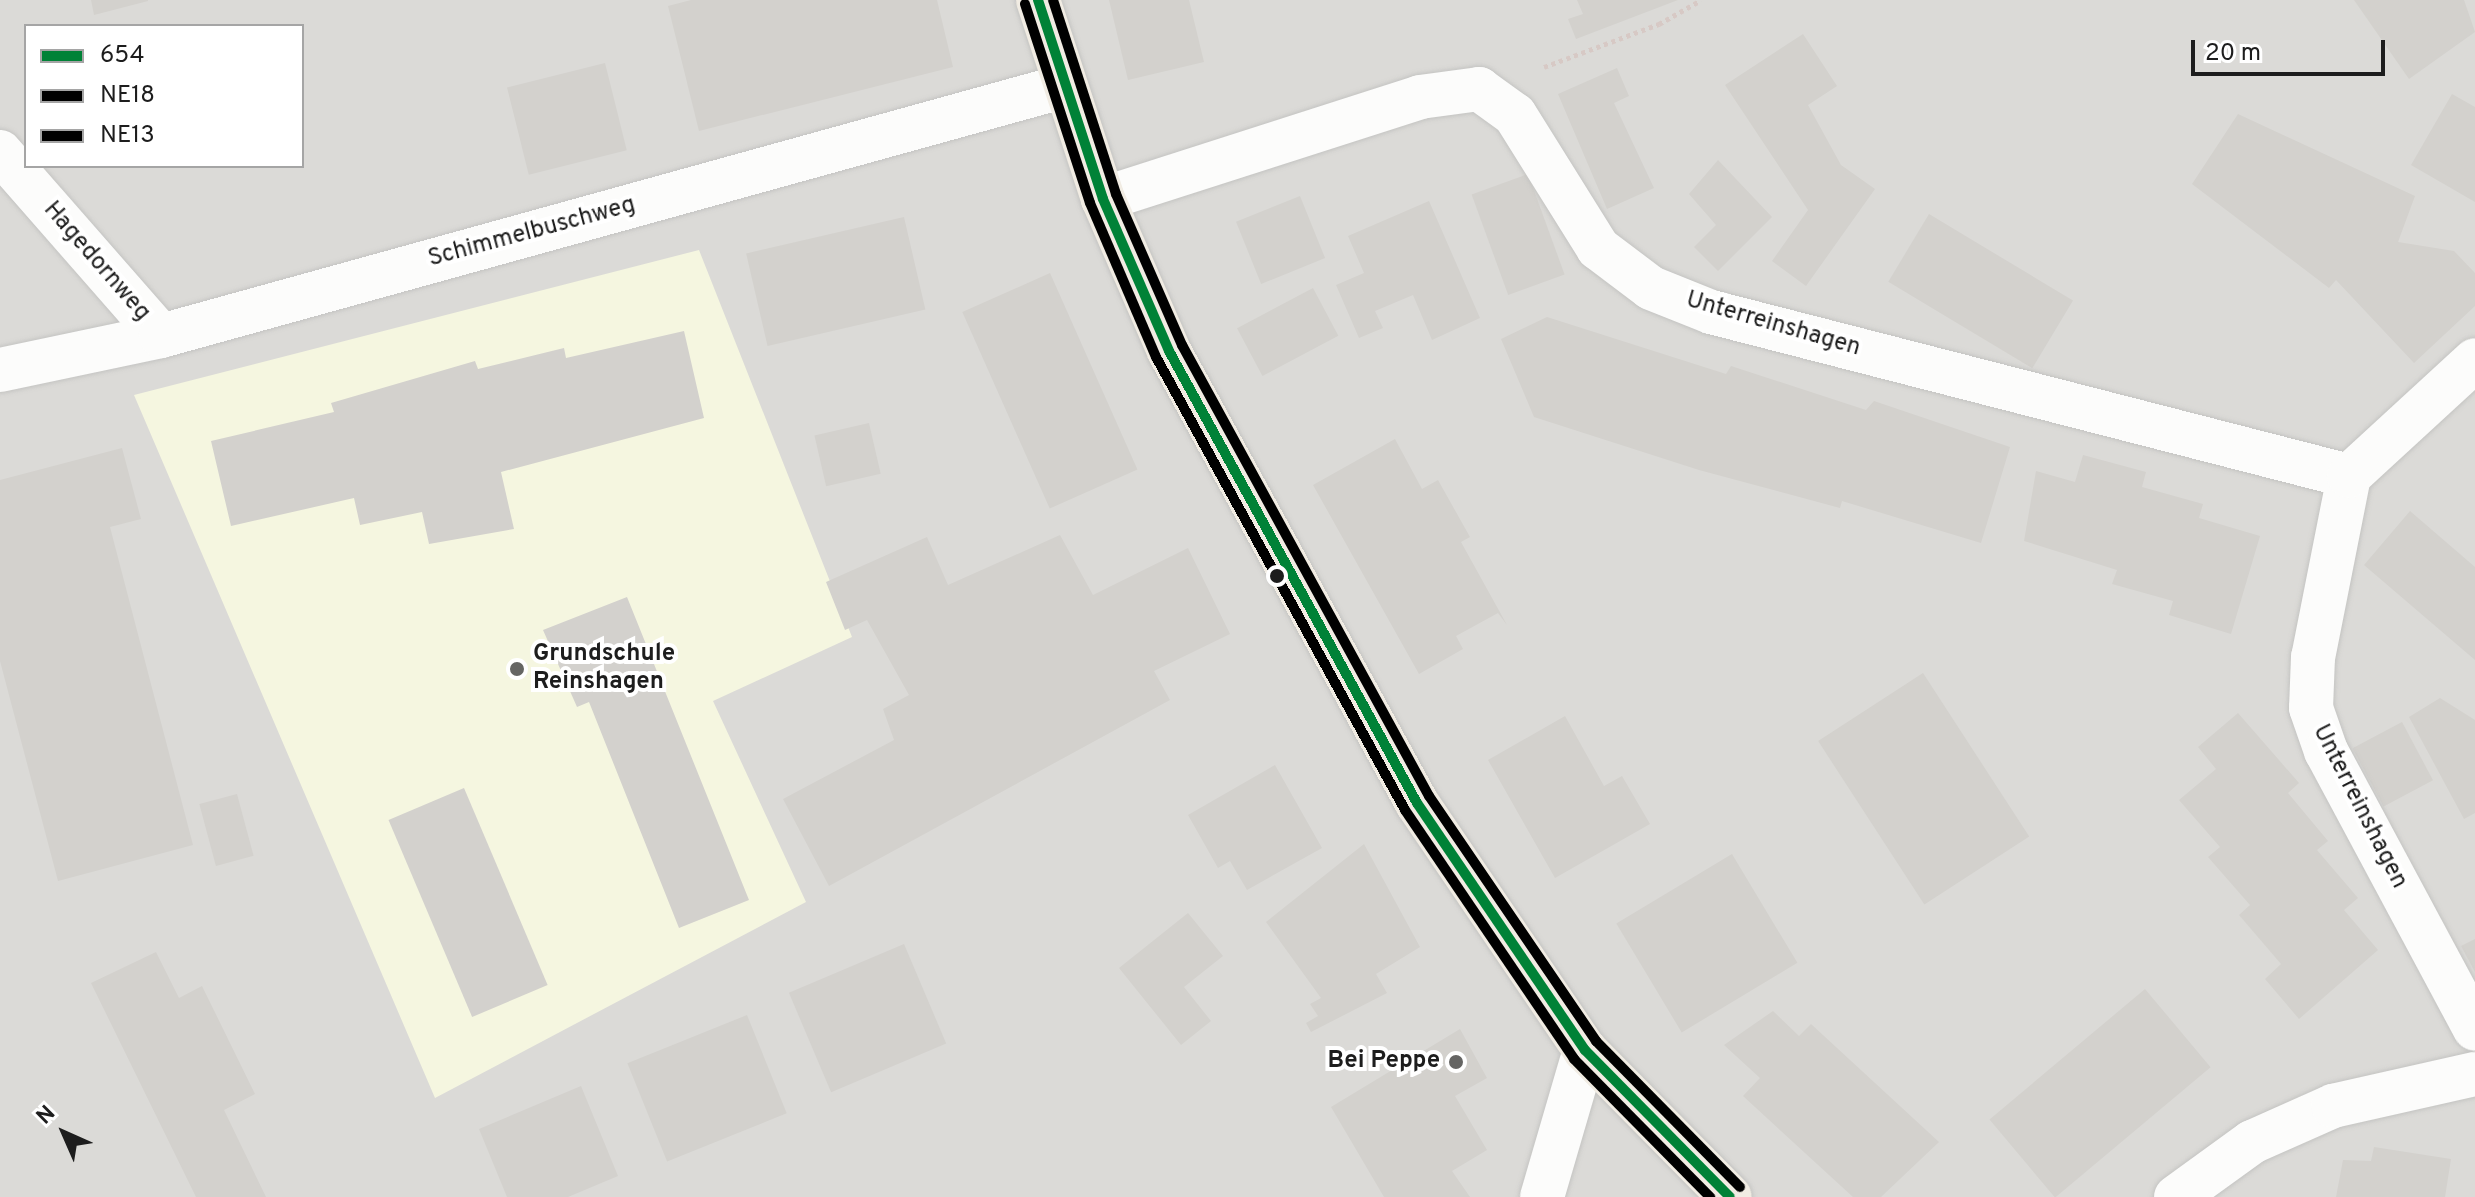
<!DOCTYPE html>
<style>
body{margin:0}
#map{position:relative;width:2475px;height:1197px;overflow:hidden;background:#ecebe6;font-family:Overpass,sans-serif}
div>[style]{position:absolute}
[style*='--x']{left:calc(var(--x)*1px);top:calc(var(--y)*1px);width:calc(var(--w)*1px);rotate:calc(var(--a)*1deg)}
.residential>*{inset:0;background:#dbdad7}
.education>*{inset:0;background:#f5f6e0}
.building>*{inset:0;background:#d3d1cd;transform-origin:0 0}
.path>*{height:5px;margin-top:-2.5px;transform-origin:0;background:repeating-linear-gradient(90deg,#d7c9c5 0 4px,transparent 0 8px)}
.roads{filter:drop-shadow(0 0 2px #c4c4c2) drop-shadow(0 0 2px #c4c4c2)}
.minor>*{height:44px;margin:-22px;padding:0 22px;transform-origin:22px;border-radius:22px;background:#fcfcfb}
.major>*{height:44px;margin:-22px;padding:0 22px;transform-origin:22px;border-radius:22px;background:#f1ece3}
.bus-1>*{height:10px;margin:-5px;padding:0 5px;transform-origin:5px;border-radius:5px;background:#008237}
.bus-2>*{height:10px;margin:-5px;padding:0 5px;transform-origin:5px;border-radius:5px;background:#000}
.bus-3>*{height:10px;margin:-5px;padding:0 5px;transform-origin:5px;border-radius:5px;background:#000}
.dots>*{width:22px;height:22px;translate:-50% -50%;box-sizing:border-box;border:4px solid #fff;border-radius:50%}
span{translate:-50% -50%;white-space:nowrap;text-align:center;line-height:1.15;-webkit-text-stroke:8px #fff;paint-order:stroke}
.street-label{font-size:24px;color:#1d1d1d}
.poi-label{font-size:24px;color:#1d1d1d;font-weight:700}
.left{translate:0 -50%;text-align:left}
.right{translate:-100% -50%;text-align:right}
.legend{position:absolute;left:24px;top:24px;width:280px;height:144px;box-sizing:border-box;background:#fff;border:2px solid #a5a5a5;margin:0;padding:10px 14px;list-style:none;font-size:24px;color:#1d1d1d}
.legend li{display:flex;align-items:center;gap:16px;height:40px}
.legend b{width:40px;border:2px solid #a5a5a5}
.north{position:absolute;left:24px;top:1093px;width:80px;height:80px;-webkit-text-stroke:6px #fff;paint-order:stroke;rotate:315deg;font-size:22px;font-weight:700;line-height:32px;text-align:center;color:#1d1d1d}
.north::after{content:'';display:block;margin:auto;width:28px;height:36px;background:#1d1d1d;clip-path:polygon(50% 0,100% 100%,50% 72%,0 100%)}
.scale{position:absolute;left:2191px;top:40px;width:194px;height:36px;box-sizing:border-box;border:4px solid #1d1d1d;border-top:0;padding-left:10px;font-size:24px;line-height:28px;white-space:nowrap;color:#1d1d1d;-webkit-text-stroke:6px #fff;paint-order:stroke}
</style>
<div id="map">
<div class="residential">
<i style="clip-path:polygon(evenodd,0 0,2475px 0,2475px 1197px,0 1197px,0 0,26px 26px,302px 26px,302px 166px,26px 166px,26px 26px)"></i>
</div>
<div class="education">
<i style="clip-path:polygon(699px 250px,852px 637px,713px 701px,806px 902px,435px 1098px,134px 395px)"></i>
</div>
<div class="building">
<i style="clip-path:polygon(91px 0,148px 0,148px 1px,94px 15px)"></i>
<i style="clip-path:polygon(691px 0,937px 0,953px 67px,699px 131px,668px 6px)"></i>
<i style="clip-path:polygon(1109px 0,1189px 0,1204px 62px,1128px 80px)"></i>
<i style="clip-path:polygon(1577px 0,1678px 0,1576px 39px,1568px 19px,1583px 14px)"></i>
<i style="clip-path:polygon(2354px 0,2464px 0,2475px 32px,2409px 79px)"></i>
<i style="clip-path:polygon(1803px 34px,1837px 86px,1808px 105px,1841px 165px,1875px 189px,1806px 286px,1772px 261px,1808px 210px,1725px 85px)"></i>
<i style="left:605px;top:63px;width:90px;height:101px;rotate:76deg"></i>
<i style="clip-path:polygon(1617px 68px,1629px 96px,1614px 103px,1654px 188px,1607px 209px,1558px 94px)"></i>
<i style="clip-path:polygon(2452px 94px,2475px 107px,2475px 202px,2411px 165px)"></i>
<i style="clip-path:polygon(2238px 114px,2415px 196px,2398px 242px,2454px 251px,2475px 273px,2475px 306px,2414px 363px,2336px 280px,2329px 288px,2192px 184px)"></i>
<i style="clip-path:polygon(1718px 160px,1772px 217px,1718px 271px,1694px 247px,1716px 225px,1689px 194px)"></i>
<i style="left:1528px;top:174px;width:107px;height:60px;rotate:70deg"></i>
<i style="left:1300px;top:196px;width:67px;height:69px;rotate:68deg"></i>
<i style="clip-path:polygon(1429px 201px,1480px 318px,1432px 340px,1413px 295px,1375px 311px,1383px 328px,1359px 338px,1336px 285px,1364px 273px,1348px 236px)"></i>
<i style="left:1929px;top:214px;width:168px;height:79px;rotate:31deg"></i>
<i style="left:904px;top:217px;width:95px;height:162px;rotate:77deg"></i>
<i style="left:1050px;top:273px;width:215px;height:96px;rotate:66deg"></i>
<i style="left:1313px;top:288px;width:54px;height:86px;rotate:62deg"></i>
<i style="clip-path:polygon(1547px 317px,1726px 374px,1731px 366px,1866px 410px,1874px 401px,2010px 447px,1981px 543px,1842px 501px,1840px 508px,1699px 470px,1534px 417px,1501px 339px)"></i>
<i style="clip-path:polygon(684px 331px,704px 418px,501px 472px,514px 529px,429px 544px,422px 512px,360px 525px,354px 498px,231px 526px,211px 441px,334px 412px,331px 403px,475px 361px,478px 369px,564px 348px,566px 358px)"></i>
<i style="left:869px;top:423px;width:52px;height:56px;rotate:77deg"></i>
<i style="clip-path:polygon(1395px 439px,1422px 489px,1438px 480px,1470px 537px,1461px 542px,1507px 625px,1498px 613px,1456px 636px,1463px 649px,1419px 674px,1313px 485px)"></i>
<i style="clip-path:polygon(122px 448px,141px 519px,110px 527px,193px 845px,58px 881px,0 661px,0 480px)"></i>
<i style="clip-path:polygon(2083px 455px,2146px 472px,2142px 487px,2203px 504px,2199px 518px,2260px 536px,2231px 634px,2169px 615px,2173px 601px,2112px 584px,2117px 570px,2024px 541px,2036px 471px,2075px 482px)"></i>
<i style="clip-path:polygon(2410px 511px,2475px 567px,2475px 660px,2364px 565px)"></i>
<i style="clip-path:polygon(1060px 535px,1093px 595px,1188px 548px,1230px 634px,1154px 671px,1170px 700px,829px 886px,783px 799px,894px 740px,883px 709px,909px 695px,867px 620px,845px 630px,826px 582px,927px 537px,948px 585px)"></i>
<i style="clip-path:polygon(627px 597px,749px 900px,679px 928px,589px 702px,577px 707px,543px 630px)"></i>
<i style="left:1923px;top:673px;width:195px;height:125px;rotate:57deg"></i>
<i style="clip-path:polygon(2440px 698px,2475px 720px,2475px 813px,2464px 819px,2409px 717px)"></i>
<i style="clip-path:polygon(2238px 713px,2299px 783px,2288px 793px,2328px 841px,2317px 850px,2358px 898px,2344px 910px,2378px 950px,2299px 1019px,2265px 979px,2281px 964px,2239px 915px,2250px 905px,2208px 857px,2220px 847px,2179px 800px,2216px 769px,2198px 747px)"></i>
<i style="clip-path:polygon(1565px 716px,1604px 786px,1622px 776px,1650px 824px,1555px 878px,1488px 760px)"></i>
<i style="left:2402px;top:722px;width:66px;height:56px;rotate:62deg"></i>
<i style="clip-path:polygon(1275px 765px,1322px 848px,1247px 890px,1230px 861px,1218px 868px,1188px 815px)"></i>
<i style="left:464px;top:788px;width:214px;height:82px;rotate:67deg"></i>
<i style="left:237px;top:794px;width:64px;height:39px;rotate:75deg"></i>
<i style="clip-path:polygon(1364px 844px,1420px 947px,1376px 974px,1387px 993px,1311px 1032px,1306px 1023px,1318px 1016px,1310px 1004px,1321px 998px,1266px 922px)"></i>
<i style="left:1732px;top:854px;width:127px;height:135px;rotate:59deg"></i>
<i style="clip-path:polygon(1188px 913px,1223px 956px,1184px 987px,1211px 1021px,1181px 1045px,1119px 968px)"></i>
<i style="clip-path:polygon(2475px 939px,2475px 972px,2461px 946px)"></i>
<i style="left:904px;top:944px;width:108px;height:125px;rotate:67deg"></i>
<i style="clip-path:polygon(156px 952px,179px 998px,202px 986px,255px 1094px,224px 1110px,266px 1197px,196px 1197px,91px 983px)"></i>
<i style="left:2145px;top:989px;width:102px;height:203px;rotate:50deg"></i>
<i style="clip-path:polygon(1773px 1011px,1799px 1036px,1811px 1024px,1939px 1142px,1881px 1197px,1853px 1197px,1743px 1096px,1760px 1078px,1724px 1045px)"></i>
<i style="left:747px;top:1015px;width:106px;height:129px;rotate:68deg"></i>
<i style="clip-path:polygon(1460px 1029px,1487px 1078px,1455px 1096px,1487px 1150px,1452px 1171px,1470px 1197px,1384px 1197px,1331px 1107px)"></i>
<i style="clip-path:polygon(581px 1086px,618px 1176px,568px 1197px,507px 1197px,479px 1129px)"></i>
<i style="clip-path:polygon(2374px 1147px,2451px 1159px,2445px 1197px,2336px 1197px,2343px 1160px,2371px 1161px)"></i>
</div>
<div class="path">
<i style="--x:1544;--y:67;--w:123;--a:-20.5"></i>
<i style="--x:1659;--y:24;--w:48;--a:-29.7"></i>
</div>
<div class="roads">
<div class="minor">
<i style="--x:0;--y:152;--w:244;--a:48.8"></i>
<i style="--x:1103;--y:199;--w:333;--a:-17.8"></i>
<i style="--x:1420;--y:97;--w:60;--a:-7.7"></i>
<i style="--x:1479;--y:89;--w:44;--a:35.8"></i>
<i style="--x:1515;--y:115;--w:157;--a:58"></i>
<i style="--x:1598;--y:248;--w:66;--a:37"></i>
<i style="--x:1651;--y:288;--w:65;--a:21.8"></i>
<i style="--x:1711;--y:312;--w:659;--a:14.42"></i>
<i style="--x:2349;--y:476;--w:185;--a:101.2"></i>
<i style="--x:2313;--y:657;--w:51;--a:92.2"></i>
<i style="--x:2311;--y:708;--w:46;--a:70.8"></i>
<i style="--x:2326;--y:751;--w:315;--a:61.8"></i>
<i style="--x:0;--y:370;--w:165;--a:-11.9"></i>
<i style="--x:161;--y:336;--w:934;--a:-15.46"></i>
<i style="--x:2349;--y:476;--w:171;--a:-42.6"></i>
<i style="--x:1542;--y:1197;--w:153;--a:-73.7"></i>
<i style="--x:2176;--y:1197;--w:94;--a:-35.9"></i>
<i style="--x:2252;--y:1142;--w:89;--a:-24"></i>
<i style="--x:2333;--y:1106;--w:146;--a:-12.7"></i>
</div>
<div class="major">
<i style="--x:1038;--y:0;--w:209;--a:71.9"></i>
<i style="--x:1103;--y:199;--w:166;--a:66.5"></i>
<i style="--x:1169;--y:351;--w:516;--a:61.25"></i>
<i style="--x:1417;--y:803;--w:299;--a:55.8"></i>
<i style="--x:1585;--y:1050;--w:206;--a:45.4"></i>
</div>
</div>
<div class="bus-1">
<i style="--x:1038;--y:0;--w:209;--a:71.9"></i>
<i style="--x:1103;--y:199;--w:166;--a:66.5"></i>
<i style="--x:1169;--y:351;--w:516;--a:61.25"></i>
<i style="--x:1417;--y:803;--w:299;--a:55.8"></i>
<i style="--x:1585;--y:1050;--w:206;--a:45.4"></i>
</div>
<div class="bus-2">
<i style="--x:1025;--y:4;--w:209;--a:71.9"></i>
<i style="--x:1090;--y:203;--w:168;--a:66.8"></i>
<i style="--x:1156;--y:357;--w:517;--a:61.2"></i>
<i style="--x:1405;--y:810;--w:301;--a:55.8"></i>
<i style="--x:1574;--y:1059;--w:194;--a:45.4"></i>
</div>
<div class="bus-3">
<i style="--x:1053;--y:0;--w:204;--a:72"></i>
<i style="--x:1116;--y:194;--w:165;--a:66.4"></i>
<i style="--x:1182;--y:345;--w:514;--a:61.29"></i>
<i style="--x:1429;--y:796;--w:297;--a:55.7"></i>
<i style="--x:1596;--y:1041;--w:205;--a:45.4"></i>
</div>
<div class="dots">
<i style="left:1277px;top:576px;background:#1d1d1d"></i>
<i style="left:517px;top:669px;background:#656563"></i>
<i style="left:1456px;top:1062px;background:#656563"></i>
</div>
<div class="street-label">
<span style="left:532px;top:233px;rotate:-15deg">Schimmelbuschweg</span>
<span style="left:96px;top:262px;rotate:49deg">Hagedornweg</span>
<span style="left:1773px;top:325px;rotate:16deg">Unterreinshagen</span>
<span style="left:2359px;top:807px;rotate:63deg">Unterreinshagen</span>
</div>
<div class="poi-label">
<span class="left" style="left:533px;top:669px">Grundschule<br>Reinshagen</span>
<span class="right" style="left:1440px;top:1062px">Bei Peppe</span>
</div>
<ul class="legend">
<li><b style="height:10px;background:#008237"></b>654</li>
<li><b style="height:10px;background:#000"></b>NE18</li>
<li><b style="height:10px;background:#000"></b>NE13</li>
</ul>
<div class="north">N</div>
<div class="scale">20 m</div>
</div>
